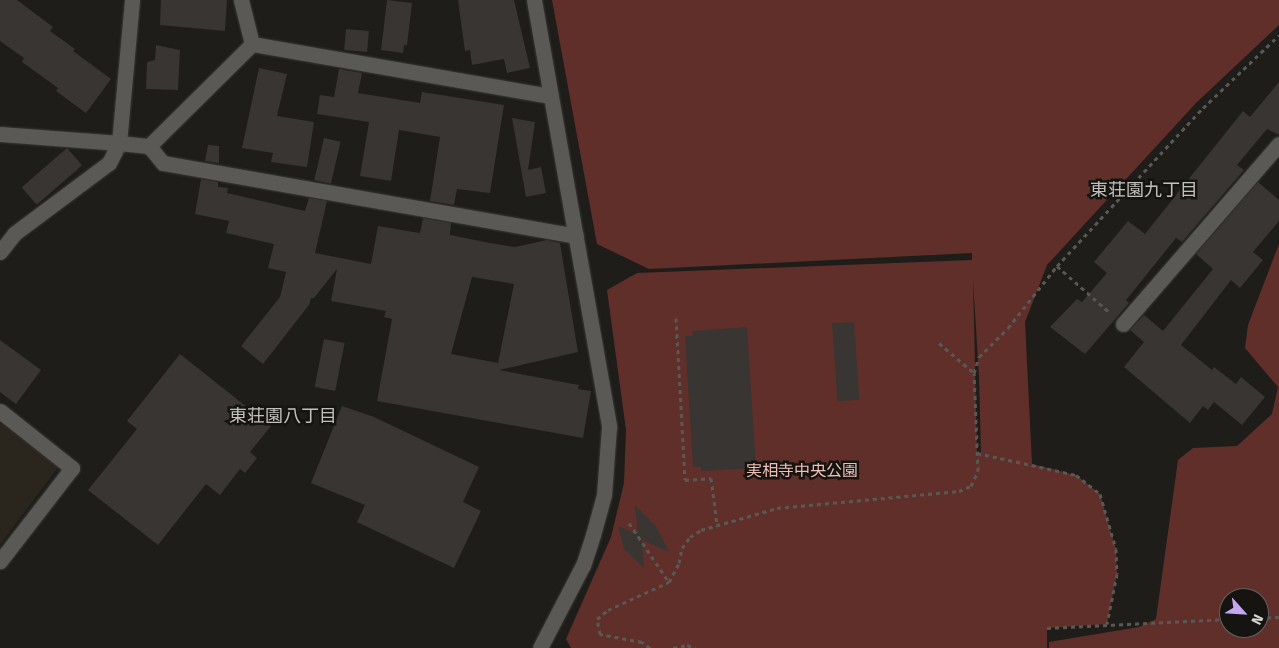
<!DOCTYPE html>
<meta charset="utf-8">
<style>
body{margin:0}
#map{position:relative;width:1279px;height:648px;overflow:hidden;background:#1e1d1a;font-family:"Fira Sans","Noto Sans JP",sans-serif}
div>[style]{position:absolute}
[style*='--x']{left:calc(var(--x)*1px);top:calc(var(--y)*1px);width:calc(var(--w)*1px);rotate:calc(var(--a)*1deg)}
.built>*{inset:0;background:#2a261d}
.green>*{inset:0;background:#612f29}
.building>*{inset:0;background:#383533;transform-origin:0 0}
.path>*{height:3px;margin-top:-1.5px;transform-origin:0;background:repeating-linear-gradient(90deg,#595855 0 4px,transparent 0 8px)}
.roads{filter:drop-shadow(0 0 1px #3a3937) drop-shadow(0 0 1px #3a3937)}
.minor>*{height:15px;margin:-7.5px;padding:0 7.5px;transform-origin:7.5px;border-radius:7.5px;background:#5b5956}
span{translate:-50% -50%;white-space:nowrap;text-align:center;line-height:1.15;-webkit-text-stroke:5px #151411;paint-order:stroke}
.park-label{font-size:16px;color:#f1beb7}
.neighbourhood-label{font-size:18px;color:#c2c0bc}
.north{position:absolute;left:1219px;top:588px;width:50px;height:50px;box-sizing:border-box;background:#151411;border:1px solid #63625f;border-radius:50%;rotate:116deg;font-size:14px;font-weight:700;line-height:20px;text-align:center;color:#d7d6d4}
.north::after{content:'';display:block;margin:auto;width:18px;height:22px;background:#c5a6f0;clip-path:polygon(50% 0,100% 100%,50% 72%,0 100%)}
</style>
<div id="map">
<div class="built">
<i style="clip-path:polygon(0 423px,59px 466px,0 545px)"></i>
</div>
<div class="green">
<i style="clip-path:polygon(evenodd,552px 0,1279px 0,1279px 25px,1196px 103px,1047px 265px,1025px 322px,1032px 464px,1076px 475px,1100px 494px,1116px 549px,1117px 574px,1107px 624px,1047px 628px,1047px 648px,571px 648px,566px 639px,611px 537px,624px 483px,626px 430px,607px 290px,637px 273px,972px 260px,972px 253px,649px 269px,597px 244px,552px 0,973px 280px,979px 377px,981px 454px,977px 453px,973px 280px)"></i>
<i style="clip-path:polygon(evenodd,1279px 244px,1279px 648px,1049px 648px,1049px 642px,1139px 627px,1156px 619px,1178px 460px,1193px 448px,1237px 446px,1272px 414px,1278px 387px,1245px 348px,1248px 325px,1279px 244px,1229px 598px,1259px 598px,1259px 628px,1229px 628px,1229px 598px)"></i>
</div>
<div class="building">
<i style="clip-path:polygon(0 0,17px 0,53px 27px,50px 31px,75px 49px,73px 51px,111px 79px,86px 113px,56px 91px,58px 88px,22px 62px,24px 58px,0 41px)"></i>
<i style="clip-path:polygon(161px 0,227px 0,225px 31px,160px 25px)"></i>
<i style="clip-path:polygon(387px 0,412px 3px,407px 45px,404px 45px,403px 53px,381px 50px)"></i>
<i style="clip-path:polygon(458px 0,514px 0,530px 68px,507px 73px,504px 59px,472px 65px,470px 50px,465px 51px)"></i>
<i style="left:346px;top:29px;width:23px;height:21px;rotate:5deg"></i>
<i style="clip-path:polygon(156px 45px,180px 50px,178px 90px,146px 89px,147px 62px,155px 60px)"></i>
<i style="clip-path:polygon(259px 68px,287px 74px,277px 116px,314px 122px,307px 167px,271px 162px,273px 153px,242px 148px)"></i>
<i style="clip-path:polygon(339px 69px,362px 73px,358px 93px,420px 103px,422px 92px,504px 105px,490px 193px,457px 189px,454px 205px,430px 201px,440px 137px,399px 130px,391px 181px,360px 176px,369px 122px,317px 114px,320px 95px,334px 97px)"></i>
<i style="clip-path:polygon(1279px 82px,1279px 135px,1267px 129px,1237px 165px,1244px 170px,1182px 242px,1176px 238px,1126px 300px,1129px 303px,1085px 354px,1050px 327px,1077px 299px,1082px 302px,1107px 273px,1094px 262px,1128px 221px,1145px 234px,1243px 111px,1250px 117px)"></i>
<i style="clip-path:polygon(512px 118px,535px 122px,528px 170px,541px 167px,546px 193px,526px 197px)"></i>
<i style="left:324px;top:138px;width:17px;height:43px;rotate:13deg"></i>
<i style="clip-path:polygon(208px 145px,219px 146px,219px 163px,205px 161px)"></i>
<i style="left:67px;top:148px;width:23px;height:60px;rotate:49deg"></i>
<i style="clip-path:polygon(evenodd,201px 179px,218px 182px,218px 187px,228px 188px,227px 193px,305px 211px,309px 198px,327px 201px,315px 253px,371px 264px,378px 226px,420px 233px,423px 218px,451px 223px,450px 235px,490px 243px,515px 247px,547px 240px,560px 243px,578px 352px,499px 370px,579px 385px,578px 389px,591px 391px,583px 438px,377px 401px,392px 319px,384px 317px,386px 311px,331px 301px,337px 269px,314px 298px,311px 298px,309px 305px,263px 364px,241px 346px,280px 297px,286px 272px,268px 268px,274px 244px,226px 233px,229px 221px,195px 214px,201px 179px,472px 277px,514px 284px,498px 363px,451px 354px,472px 277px)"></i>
<i style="clip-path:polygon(1258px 182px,1279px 200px,1279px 221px,1253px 252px,1263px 260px,1240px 288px,1231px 280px,1181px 345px,1212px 370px,1214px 367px,1236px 384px,1241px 377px,1265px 397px,1242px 425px,1214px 402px,1208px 410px,1203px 406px,1190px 423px,1124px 367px,1144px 342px,1130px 330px,1144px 315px,1163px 331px,1213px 269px,1196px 254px)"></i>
<i style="left:854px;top:322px;width:78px;height:22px;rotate:86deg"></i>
<i style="clip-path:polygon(747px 327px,756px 468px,701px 471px,701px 467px,693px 467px,685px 336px,693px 336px,692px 331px)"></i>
<i style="left:324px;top:339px;width:21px;height:49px;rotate:11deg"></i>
<i style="clip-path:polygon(0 340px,41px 370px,16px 404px,0 392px)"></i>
<i style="clip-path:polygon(180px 354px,271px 426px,250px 452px,257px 458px,245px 473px,240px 469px,220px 495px,206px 484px,158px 545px,88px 490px,137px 429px,127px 421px)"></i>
<i style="clip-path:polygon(342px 406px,374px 417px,479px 467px,463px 502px,481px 511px,454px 568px,357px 522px,365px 505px,311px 483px)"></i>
<i style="clip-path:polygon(635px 505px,656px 526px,669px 552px,642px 540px,644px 568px,624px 549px,618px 526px,638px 534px)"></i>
</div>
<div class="path">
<i style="--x:1057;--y:266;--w:69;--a:41.5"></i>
<i style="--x:676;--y:318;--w:162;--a:86.8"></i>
<i style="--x:685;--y:480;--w:26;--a:-4"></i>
<i style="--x:711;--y:478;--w:46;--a:82.6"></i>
<i style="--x:939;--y:343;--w:46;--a:40.6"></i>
<i style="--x:977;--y:453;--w:101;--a:12.5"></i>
<i style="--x:1076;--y:475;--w:31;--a:38"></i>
<i style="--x:1100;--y:494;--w:57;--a:73.8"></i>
<i style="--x:1116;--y:549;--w:25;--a:88"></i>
<i style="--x:1117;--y:574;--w:51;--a:101.3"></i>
<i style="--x:629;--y:523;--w:71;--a:55.9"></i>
<i style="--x:1259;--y:618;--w:20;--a:-3"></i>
<i style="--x:1047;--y:628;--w:182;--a:-2.8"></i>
<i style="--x:650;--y:648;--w:10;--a:-143"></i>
<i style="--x:642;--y:642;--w:43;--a:-169.2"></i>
<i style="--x:600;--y:634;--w:15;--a:-101"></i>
<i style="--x:597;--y:619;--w:14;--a:-39"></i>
<i style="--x:608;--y:610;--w:67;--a:-24.7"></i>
<i style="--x:669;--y:582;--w:21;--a:-62"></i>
<i style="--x:679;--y:563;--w:15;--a:-79"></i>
<i style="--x:682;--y:548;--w:14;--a:-54"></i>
<i style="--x:690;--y:537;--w:13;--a:-32"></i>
<i style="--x:701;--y:530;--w:79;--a:-16.1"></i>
<i style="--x:777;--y:508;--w:183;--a:-5.3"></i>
<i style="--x:959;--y:491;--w:13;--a:-23"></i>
<i style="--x:971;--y:486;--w:17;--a:-65"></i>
<i style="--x:978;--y:471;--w:98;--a:-92.3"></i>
<i style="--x:974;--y:373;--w:17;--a:-73"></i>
<i style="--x:979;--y:357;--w:41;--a:-45"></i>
<i style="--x:1008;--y:328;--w:79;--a:-51.7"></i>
<i style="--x:1057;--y:266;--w:215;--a:-47.3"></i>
<i style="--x:1203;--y:108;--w:105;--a:-43.8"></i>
<i style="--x:673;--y:648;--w:14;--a:-12"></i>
<i style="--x:687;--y:645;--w:9;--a:21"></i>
</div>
<div class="roads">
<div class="minor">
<i style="--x:241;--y:0;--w:45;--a:76"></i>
<i style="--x:534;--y:0;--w:434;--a:80"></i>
<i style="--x:609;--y:427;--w:68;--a:94.2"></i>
<i style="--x:604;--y:495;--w:41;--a:105.4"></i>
<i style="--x:593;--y:535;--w:32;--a:108"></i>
<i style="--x:583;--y:565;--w:93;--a:117.4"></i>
<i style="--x:0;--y:134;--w:119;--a:4.3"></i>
<i style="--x:119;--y:143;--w:144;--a:-84.8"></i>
<i style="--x:149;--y:146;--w:145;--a:-44.7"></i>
<i style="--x:252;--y:44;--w:303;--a:9.9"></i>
<i style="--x:0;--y:252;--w:24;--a:-52"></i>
<i style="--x:15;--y:233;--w:117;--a:-36.7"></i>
<i style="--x:109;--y:163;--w:22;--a:-63"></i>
<i style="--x:119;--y:143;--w:30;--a:6"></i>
<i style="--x:149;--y:146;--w:22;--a:51"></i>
<i style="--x:163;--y:163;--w:419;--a:10"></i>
<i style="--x:1123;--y:324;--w:238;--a:-49.1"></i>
<i style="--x:0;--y:411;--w:92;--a:38.4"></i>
<i style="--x:72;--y:468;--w:118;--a:127.7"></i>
</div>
</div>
<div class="park-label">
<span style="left:802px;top:471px">実相寺中央公園</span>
</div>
<div class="neighbourhood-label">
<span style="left:1144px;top:190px">東荘園九丁目</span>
<span style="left:283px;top:416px">東荘園八丁目</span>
</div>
<div class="north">N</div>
</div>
